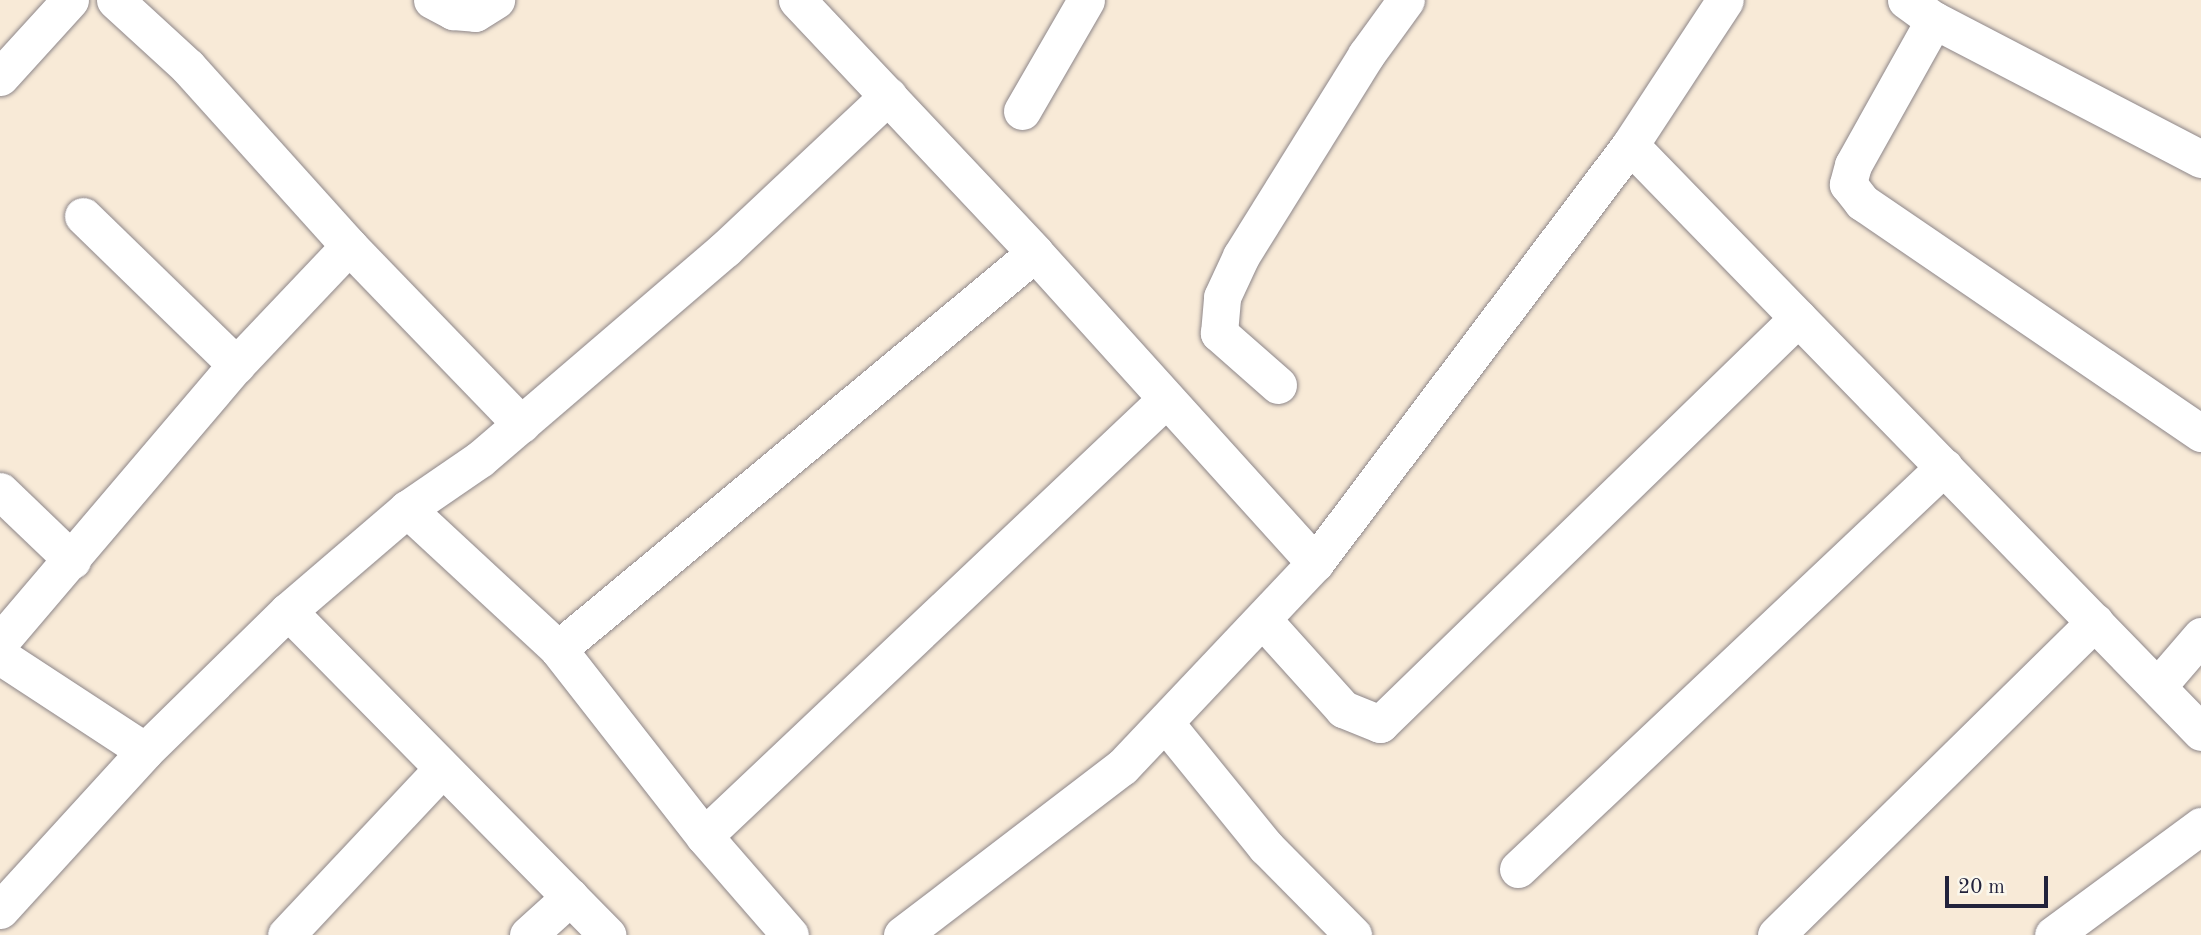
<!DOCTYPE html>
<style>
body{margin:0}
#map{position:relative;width:2201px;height:935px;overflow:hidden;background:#f8ead7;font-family:"Old Standard TT",serif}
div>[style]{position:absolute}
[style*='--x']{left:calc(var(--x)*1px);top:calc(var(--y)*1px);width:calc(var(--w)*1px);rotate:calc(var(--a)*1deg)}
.roads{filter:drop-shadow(0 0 2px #8d8689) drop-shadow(0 0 2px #8d8689)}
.street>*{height:37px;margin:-18.5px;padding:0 18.5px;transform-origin:18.5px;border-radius:18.5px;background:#fff}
span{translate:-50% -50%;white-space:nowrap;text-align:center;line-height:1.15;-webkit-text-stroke:6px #fbf7ec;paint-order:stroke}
.scale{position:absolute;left:1945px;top:876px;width:103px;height:32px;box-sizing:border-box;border:4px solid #22223b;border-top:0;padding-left:9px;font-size:21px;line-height:24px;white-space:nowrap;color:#22223b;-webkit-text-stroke:5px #fbf7ec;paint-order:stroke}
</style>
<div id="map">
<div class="roads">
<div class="street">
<i style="--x:115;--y:0;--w:99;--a:42.5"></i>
<i style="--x:188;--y:67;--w:241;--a:48"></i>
<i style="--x:349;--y:246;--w:248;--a:46"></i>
<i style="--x:432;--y:0;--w:24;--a:28"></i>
<i style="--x:453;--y:11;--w:22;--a:5"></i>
<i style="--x:475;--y:13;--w:25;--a:-32"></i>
<i style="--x:797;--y:0;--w:347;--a:46.7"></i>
<i style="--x:1035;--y:253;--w:418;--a:47.9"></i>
<i style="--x:1906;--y:0;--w:34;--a:36"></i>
<i style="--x:1934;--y:20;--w:301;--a:27.5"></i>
<i style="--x:1934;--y:20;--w:166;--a:119.2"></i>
<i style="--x:1853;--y:165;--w:20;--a:105"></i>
<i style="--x:1848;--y:184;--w:23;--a:52"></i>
<i style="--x:1862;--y:202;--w:410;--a:34.3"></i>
<i style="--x:0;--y:77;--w:104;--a:-47.7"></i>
<i style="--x:1022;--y:111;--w:128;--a:-60"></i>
<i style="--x:1630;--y:145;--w:819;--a:45.79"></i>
<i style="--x:83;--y:216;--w:214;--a:44.2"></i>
<i style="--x:1278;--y:385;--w:79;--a:-138.6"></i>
<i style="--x:1219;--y:333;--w:36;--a:-85"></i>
<i style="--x:1222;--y:297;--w:45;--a:-65.1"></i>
<i style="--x:1241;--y:256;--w:237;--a:-58.1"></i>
<i style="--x:1366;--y:55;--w:68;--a:-54"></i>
<i style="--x:0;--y:491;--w:100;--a:43.8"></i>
<i style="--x:407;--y:509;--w:206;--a:42.8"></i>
<i style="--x:558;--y:649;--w:237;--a:52"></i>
<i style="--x:704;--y:836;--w:131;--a:49"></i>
<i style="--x:288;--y:611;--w:455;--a:45.4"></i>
<i style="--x:1263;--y:620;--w:120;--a:48"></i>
<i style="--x:1343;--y:709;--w:40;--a:22"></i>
<i style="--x:1380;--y:724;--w:583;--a:-44.17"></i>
<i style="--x:0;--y:642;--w:364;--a:-49.6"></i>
<i style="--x:236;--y:365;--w:164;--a:-46.5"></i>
<i style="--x:558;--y:649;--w:620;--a:-39.7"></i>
<i style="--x:0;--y:656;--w:173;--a:33.2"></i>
<i style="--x:2158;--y:686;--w:66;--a:-49.3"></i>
<i style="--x:1166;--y:724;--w:159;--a:50.9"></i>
<i style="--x:1266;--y:847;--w:124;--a:45.3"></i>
<i style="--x:704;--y:836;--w:635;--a:-43.4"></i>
<i style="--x:1518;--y:869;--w:586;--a:-43.34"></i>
<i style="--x:0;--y:910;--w:215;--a:-47.6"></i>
<i style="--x:145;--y:751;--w:200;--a:-44.4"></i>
<i style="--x:288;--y:611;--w:157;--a:-40.6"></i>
<i style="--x:407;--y:509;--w:88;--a:-34.4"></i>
<i style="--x:480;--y:459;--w:323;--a:-40.6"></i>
<i style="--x:725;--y:249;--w:224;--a:-43.2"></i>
<i style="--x:286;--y:935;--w:228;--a:-46.8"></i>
<i style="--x:528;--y:935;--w:57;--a:-42.1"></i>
<i style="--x:902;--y:935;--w:277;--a:-37.4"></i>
<i style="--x:1122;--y:767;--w:281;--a:-46.6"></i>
<i style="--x:1315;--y:563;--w:523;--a:-53"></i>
<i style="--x:1630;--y:145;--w:173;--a:-56.8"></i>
<i style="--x:1776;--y:935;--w:447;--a:-44.5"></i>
<i style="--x:2053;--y:935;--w:184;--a:-36.4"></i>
</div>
</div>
<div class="scale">20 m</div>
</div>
